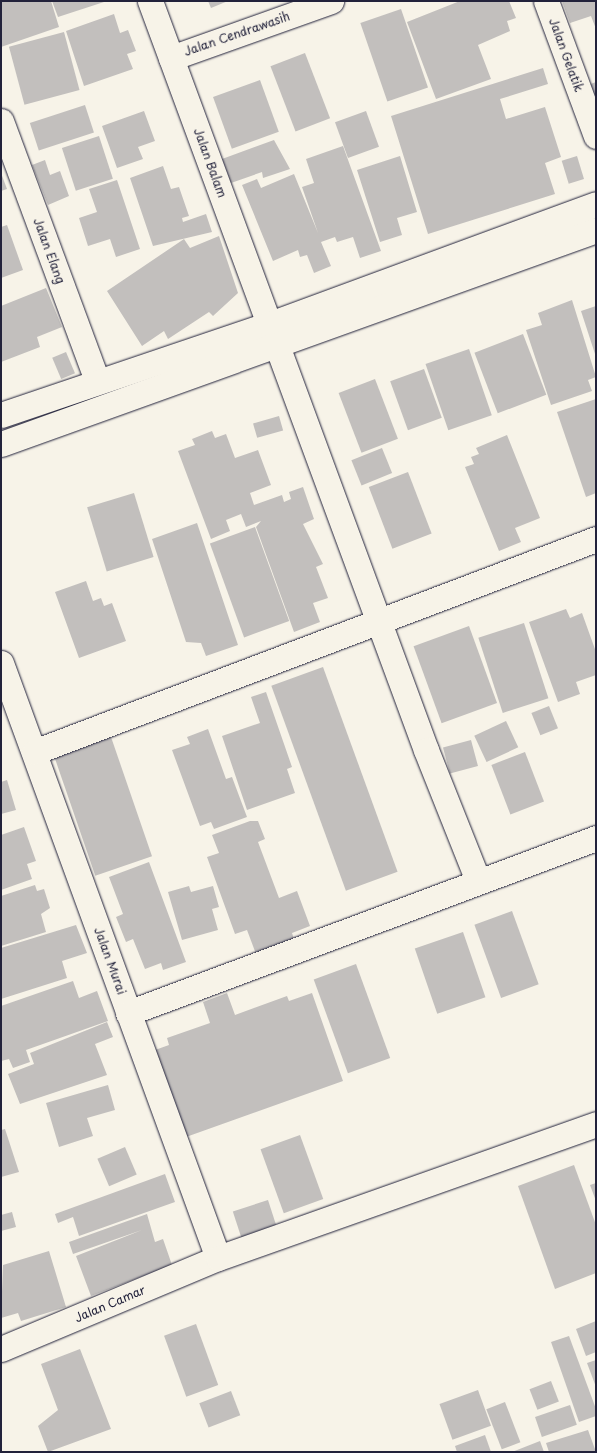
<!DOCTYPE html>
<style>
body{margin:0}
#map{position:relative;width:597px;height:1453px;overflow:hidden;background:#f7f3e8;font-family:"Playpen Sans",sans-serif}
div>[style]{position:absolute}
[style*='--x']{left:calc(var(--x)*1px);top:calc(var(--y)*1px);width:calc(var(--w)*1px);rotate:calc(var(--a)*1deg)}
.building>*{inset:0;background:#c2bfbd;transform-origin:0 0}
.roads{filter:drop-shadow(0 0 1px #22223b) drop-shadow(0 0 1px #22223b)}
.minor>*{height:25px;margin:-12.5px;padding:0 12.5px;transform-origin:12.5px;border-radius:12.5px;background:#f7f3e8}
span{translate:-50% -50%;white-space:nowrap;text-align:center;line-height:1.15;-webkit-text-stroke:4px #f7f3e8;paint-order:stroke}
.street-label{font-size:12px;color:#22223b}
.frame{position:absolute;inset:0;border:2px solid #22223b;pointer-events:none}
</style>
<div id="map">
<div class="building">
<i style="clip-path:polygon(1px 1px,51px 1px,59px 27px,1px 47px)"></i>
<i style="clip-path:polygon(52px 1px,104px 1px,104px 2px,58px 17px)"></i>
<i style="clip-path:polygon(208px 1px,228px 1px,211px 8px)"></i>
<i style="clip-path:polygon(460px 1px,509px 1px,516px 18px,507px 21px,510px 31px,478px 45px,491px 79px,436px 99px,407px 22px)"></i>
<i style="clip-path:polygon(562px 1px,596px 1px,596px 29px,591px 16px,570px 23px)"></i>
<i style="left:401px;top:9px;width:83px;height:43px;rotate:71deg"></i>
<i style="clip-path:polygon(114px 14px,120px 33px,128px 30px,136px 51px,127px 54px,133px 69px,84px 86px,66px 31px)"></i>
<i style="left:64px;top:32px;width:60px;height:57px;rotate:75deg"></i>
<i style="left:305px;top:53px;width:70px;height:37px;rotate:69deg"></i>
<i style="clip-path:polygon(543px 68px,548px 84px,500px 99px,506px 119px,545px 107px,561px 157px,545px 163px,555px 194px,428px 234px,391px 116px)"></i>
<i style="left:260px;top:80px;width:55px;height:50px;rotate:70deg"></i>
<i style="clip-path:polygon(596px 82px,596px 96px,584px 100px,580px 88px)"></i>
<i style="left:85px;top:105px;width:29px;height:58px;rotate:72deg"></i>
<i style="clip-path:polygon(144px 111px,155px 141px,138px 147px,143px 159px,117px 168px,102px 126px)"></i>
<i style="left:366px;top:111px;width:38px;height:33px;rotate:70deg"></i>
<i style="left:99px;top:136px;width:45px;height:39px;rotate:72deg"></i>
<i style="clip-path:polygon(274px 140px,290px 169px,263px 178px,262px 172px,231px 183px,222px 159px)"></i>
<i style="clip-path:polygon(343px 146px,381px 251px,360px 258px,353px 237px,337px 242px,335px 237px,321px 242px,331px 266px,314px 273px,307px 255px,300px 257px,298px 250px,273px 261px,242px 185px,257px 179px,261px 188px,294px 174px,318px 233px,302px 187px,314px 183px,306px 159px)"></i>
<i style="clip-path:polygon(400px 156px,417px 212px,397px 218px,402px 235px,380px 242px,357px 170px)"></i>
<i style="left:577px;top:156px;width:24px;height:16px;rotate:73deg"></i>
<i style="clip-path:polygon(45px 160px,50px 175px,60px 171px,69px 196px,48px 205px,32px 165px)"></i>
<i style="clip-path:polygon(163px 166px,171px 189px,179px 187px,189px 216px,182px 218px,183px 222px,206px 214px,212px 232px,153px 246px,130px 178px)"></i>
<i style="clip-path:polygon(1px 173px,7px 189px,1px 191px)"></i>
<i style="clip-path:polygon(117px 180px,140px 249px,116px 257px,110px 239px,88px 246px,79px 218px,97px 212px,89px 189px)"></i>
<i style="clip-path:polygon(7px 225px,23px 270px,1px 278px,1px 227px)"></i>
<i style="clip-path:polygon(219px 236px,238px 293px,213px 316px,209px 312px,168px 339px,164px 331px,142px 346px,107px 291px,184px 239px,190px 248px)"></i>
<i style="clip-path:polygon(46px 288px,62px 327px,37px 337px,40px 347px,1px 362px,1px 306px)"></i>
<i style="clip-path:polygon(572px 300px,596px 377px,588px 380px,592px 391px,551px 405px,526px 330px,542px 325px,538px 313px)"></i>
<i style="clip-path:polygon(596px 306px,596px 354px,595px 354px,581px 311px)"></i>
<i style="left:523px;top:334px;width:65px;height:52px;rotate:69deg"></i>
<i style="left:469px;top:349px;width:70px;height:46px;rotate:71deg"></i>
<i style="left:66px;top:352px;width:23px;height:15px;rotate:67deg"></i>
<i style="left:424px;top:369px;width:52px;height:36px;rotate:70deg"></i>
<i style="left:375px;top:379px;width:64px;height:39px;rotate:69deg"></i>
<i style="clip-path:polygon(596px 399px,596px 493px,586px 497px,557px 412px)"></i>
<i style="left:279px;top:416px;width:15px;height:27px;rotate:74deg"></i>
<i style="clip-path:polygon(212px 431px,215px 438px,226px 434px,235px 458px,258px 450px,271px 485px,250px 493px,254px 505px,282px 495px,284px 502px,291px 499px,289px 492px,303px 487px,314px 519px,303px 524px,323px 564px,316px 567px,328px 598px,313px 603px,320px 622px,294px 632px,256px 527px,261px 521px,246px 527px,241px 514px,226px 520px,230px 531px,211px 539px,178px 451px,195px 445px,192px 439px)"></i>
<i style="clip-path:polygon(507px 435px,540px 518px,515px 528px,521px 542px,499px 551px,465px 467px,474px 464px,471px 457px,479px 454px,476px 448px)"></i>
<i style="left:382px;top:448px;width:27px;height:33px;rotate:68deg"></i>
<i style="left:408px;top:472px;width:66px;height:42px;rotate:69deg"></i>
<i style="left:134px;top:493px;width:67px;height:49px;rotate:73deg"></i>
<i style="clip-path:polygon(197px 523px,238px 645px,206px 656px,201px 643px,186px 642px,152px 539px)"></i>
<i style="left:255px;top:527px;width:100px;height:48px;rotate:70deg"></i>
<i style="clip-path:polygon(86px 581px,93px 601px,101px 598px,104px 606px,112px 603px,126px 641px,79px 658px,55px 592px)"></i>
<i style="clip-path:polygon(566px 609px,570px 618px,582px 613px,596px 652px,596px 675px,576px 682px,580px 694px,558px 702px,529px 622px)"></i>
<i style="left:524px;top:623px;width:79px;height:48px;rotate:72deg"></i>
<i style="left:469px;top:626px;width:82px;height:59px;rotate:70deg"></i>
<i style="left:323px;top:667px;width:218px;height:55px;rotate:70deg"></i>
<i style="clip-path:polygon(266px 692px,292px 767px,287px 769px,295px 793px,247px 810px,222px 736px,260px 723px,251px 697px)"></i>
<i style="left:549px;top:706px;width:24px;height:19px;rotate:68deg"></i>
<i style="left:506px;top:721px;width:29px;height:35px;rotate:65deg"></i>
<i style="clip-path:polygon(208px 729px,226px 779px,232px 777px,247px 817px,214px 829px,211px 822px,200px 826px,172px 750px,190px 744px,187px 737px)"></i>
<i style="left:111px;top:737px;width:126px;height:60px;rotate:71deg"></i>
<i style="left:471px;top:740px;width:27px;height:29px;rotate:75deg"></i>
<i style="left:525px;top:752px;width:53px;height:36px;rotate:69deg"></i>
<i style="clip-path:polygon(7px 780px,16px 810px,1px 814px,1px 782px)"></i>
<i style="clip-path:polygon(250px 821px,258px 821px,265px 839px,258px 842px,279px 898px,297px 891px,310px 926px,292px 933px,294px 939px,256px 954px,247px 930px,235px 934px,207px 857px,219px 853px,212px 835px)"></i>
<i style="clip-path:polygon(24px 827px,36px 861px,27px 864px,32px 879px,1px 890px,1px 835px)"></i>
<i style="clip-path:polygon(149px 862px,186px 962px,163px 970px,161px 963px,145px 969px,133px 939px,126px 942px,116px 917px,123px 914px,109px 877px)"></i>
<i style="clip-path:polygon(35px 885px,37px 891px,44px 889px,50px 908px,41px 914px,46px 932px,1px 946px,1px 896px)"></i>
<i style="clip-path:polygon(189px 886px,191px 892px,213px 886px,219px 907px,212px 909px,218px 930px,182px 940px,168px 892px)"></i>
<i style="left:512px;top:911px;width:78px;height:40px;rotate:70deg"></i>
<i style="clip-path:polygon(76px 925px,87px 953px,62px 961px,67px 978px,1px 999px,1px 948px)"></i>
<i style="left:463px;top:932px;width:69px;height:51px;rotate:71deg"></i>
<i style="left:356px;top:964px;width:100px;height:45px;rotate:70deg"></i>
<i style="clip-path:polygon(73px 981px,79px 998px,97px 991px,108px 1021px,26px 1050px,30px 1062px,13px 1068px,9px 1059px,1px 1061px,1px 1006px)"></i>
<i style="clip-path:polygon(227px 993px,235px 1015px,287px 996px,289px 1001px,312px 993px,343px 1081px,186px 1137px,155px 1050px,169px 1045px,167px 1038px,210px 1023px,203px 1002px)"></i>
<i style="clip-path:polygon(107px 1022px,113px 1037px,95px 1044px,107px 1075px,20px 1104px,8px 1074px,34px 1064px,30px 1053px)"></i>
<i style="clip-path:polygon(108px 1085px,115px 1110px,87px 1118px,93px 1136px,59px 1147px,46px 1103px)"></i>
<i style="clip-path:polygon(5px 1129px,19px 1172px,1px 1177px,1px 1130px)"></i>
<i style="left:300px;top:1135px;width:68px;height:42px;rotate:70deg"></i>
<i style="left:125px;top:1147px;width:30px;height:30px;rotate:67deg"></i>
<i style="clip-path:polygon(574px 1165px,596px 1225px,596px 1273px,555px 1289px,518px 1186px)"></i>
<i style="clip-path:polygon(165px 1174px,175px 1202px,79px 1236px,73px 1217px,58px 1223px,55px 1214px)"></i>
<i style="clip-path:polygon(596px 1183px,596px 1201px,590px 1185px)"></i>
<i style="left:268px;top:1200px;width:28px;height:37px;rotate:72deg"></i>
<i style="clip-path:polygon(12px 1212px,16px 1227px,1px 1231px,1px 1215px)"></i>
<i style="clip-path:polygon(147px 1214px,155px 1242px,163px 1239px,172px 1265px,91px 1296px,76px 1256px,142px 1230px,73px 1254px,69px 1242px)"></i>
<i style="clip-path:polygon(49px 1251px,66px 1307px,21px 1321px,18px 1313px,1px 1318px,3px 1265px)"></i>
<i style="clip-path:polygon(596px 1321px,596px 1352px,586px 1356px,576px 1329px)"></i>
<i style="left:196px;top:1324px;width:65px;height:34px;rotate:70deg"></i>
<i style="clip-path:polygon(569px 1336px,596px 1409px,596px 1416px,579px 1422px,551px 1342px)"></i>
<i style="clip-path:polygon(80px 1349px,111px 1429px,48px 1452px,38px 1426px,58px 1410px,41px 1364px)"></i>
<i style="clip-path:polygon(596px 1360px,596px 1387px,587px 1363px)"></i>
<i style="left:551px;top:1381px;width:22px;height:23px;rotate:69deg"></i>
<i style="left:478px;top:1390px;width:38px;height:41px;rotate:70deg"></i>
<i style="left:231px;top:1391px;width:26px;height:34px;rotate:69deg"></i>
<i style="left:505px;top:1402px;width:43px;height:20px;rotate:69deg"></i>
<i style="left:570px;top:1405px;width:21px;height:37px;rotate:71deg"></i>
<i style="clip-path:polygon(588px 1430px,596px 1452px,549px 1452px,546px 1443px)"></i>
<i style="clip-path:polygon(485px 1435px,491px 1452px,457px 1452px,455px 1446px)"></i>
<i style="clip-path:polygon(540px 1441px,544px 1452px,512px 1452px)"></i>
</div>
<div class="roads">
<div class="minor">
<i style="--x:150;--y:1;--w:798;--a:69.77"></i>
<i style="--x:426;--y:750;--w:138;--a:68.3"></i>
<i style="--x:546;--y:1;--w:144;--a:69.7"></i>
<i style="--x:171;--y:58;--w:170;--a:-19.6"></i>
<i style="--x:1;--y:121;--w:277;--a:69.7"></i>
<i style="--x:1;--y:415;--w:284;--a:-18.7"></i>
<i style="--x:270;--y:324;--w:347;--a:-20.2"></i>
<i style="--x:1;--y:444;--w:632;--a:-19.78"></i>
<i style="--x:1;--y:663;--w:633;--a:69.96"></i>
<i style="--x:34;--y:752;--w:601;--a:-20.76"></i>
<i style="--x:128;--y:1013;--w:500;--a:-20.5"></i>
<i style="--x:1;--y:1349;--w:235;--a:-22.8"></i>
<i style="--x:218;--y:1258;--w:401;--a:-19.5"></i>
</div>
</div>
<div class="street-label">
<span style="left:237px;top:34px;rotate:-19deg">Jalan Cendrawasih</span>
<span style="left:566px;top:55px;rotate:70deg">Jalan Gelatik</span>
<span style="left:210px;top:163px;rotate:70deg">Jalan Balam</span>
<span style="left:49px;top:251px;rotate:70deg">Jalan Elang</span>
<span style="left:110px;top:961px;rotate:70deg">Jalan Murai</span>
<span style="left:110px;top:1304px;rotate:-23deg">Jalan Camar</span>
</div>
<div class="frame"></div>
</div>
